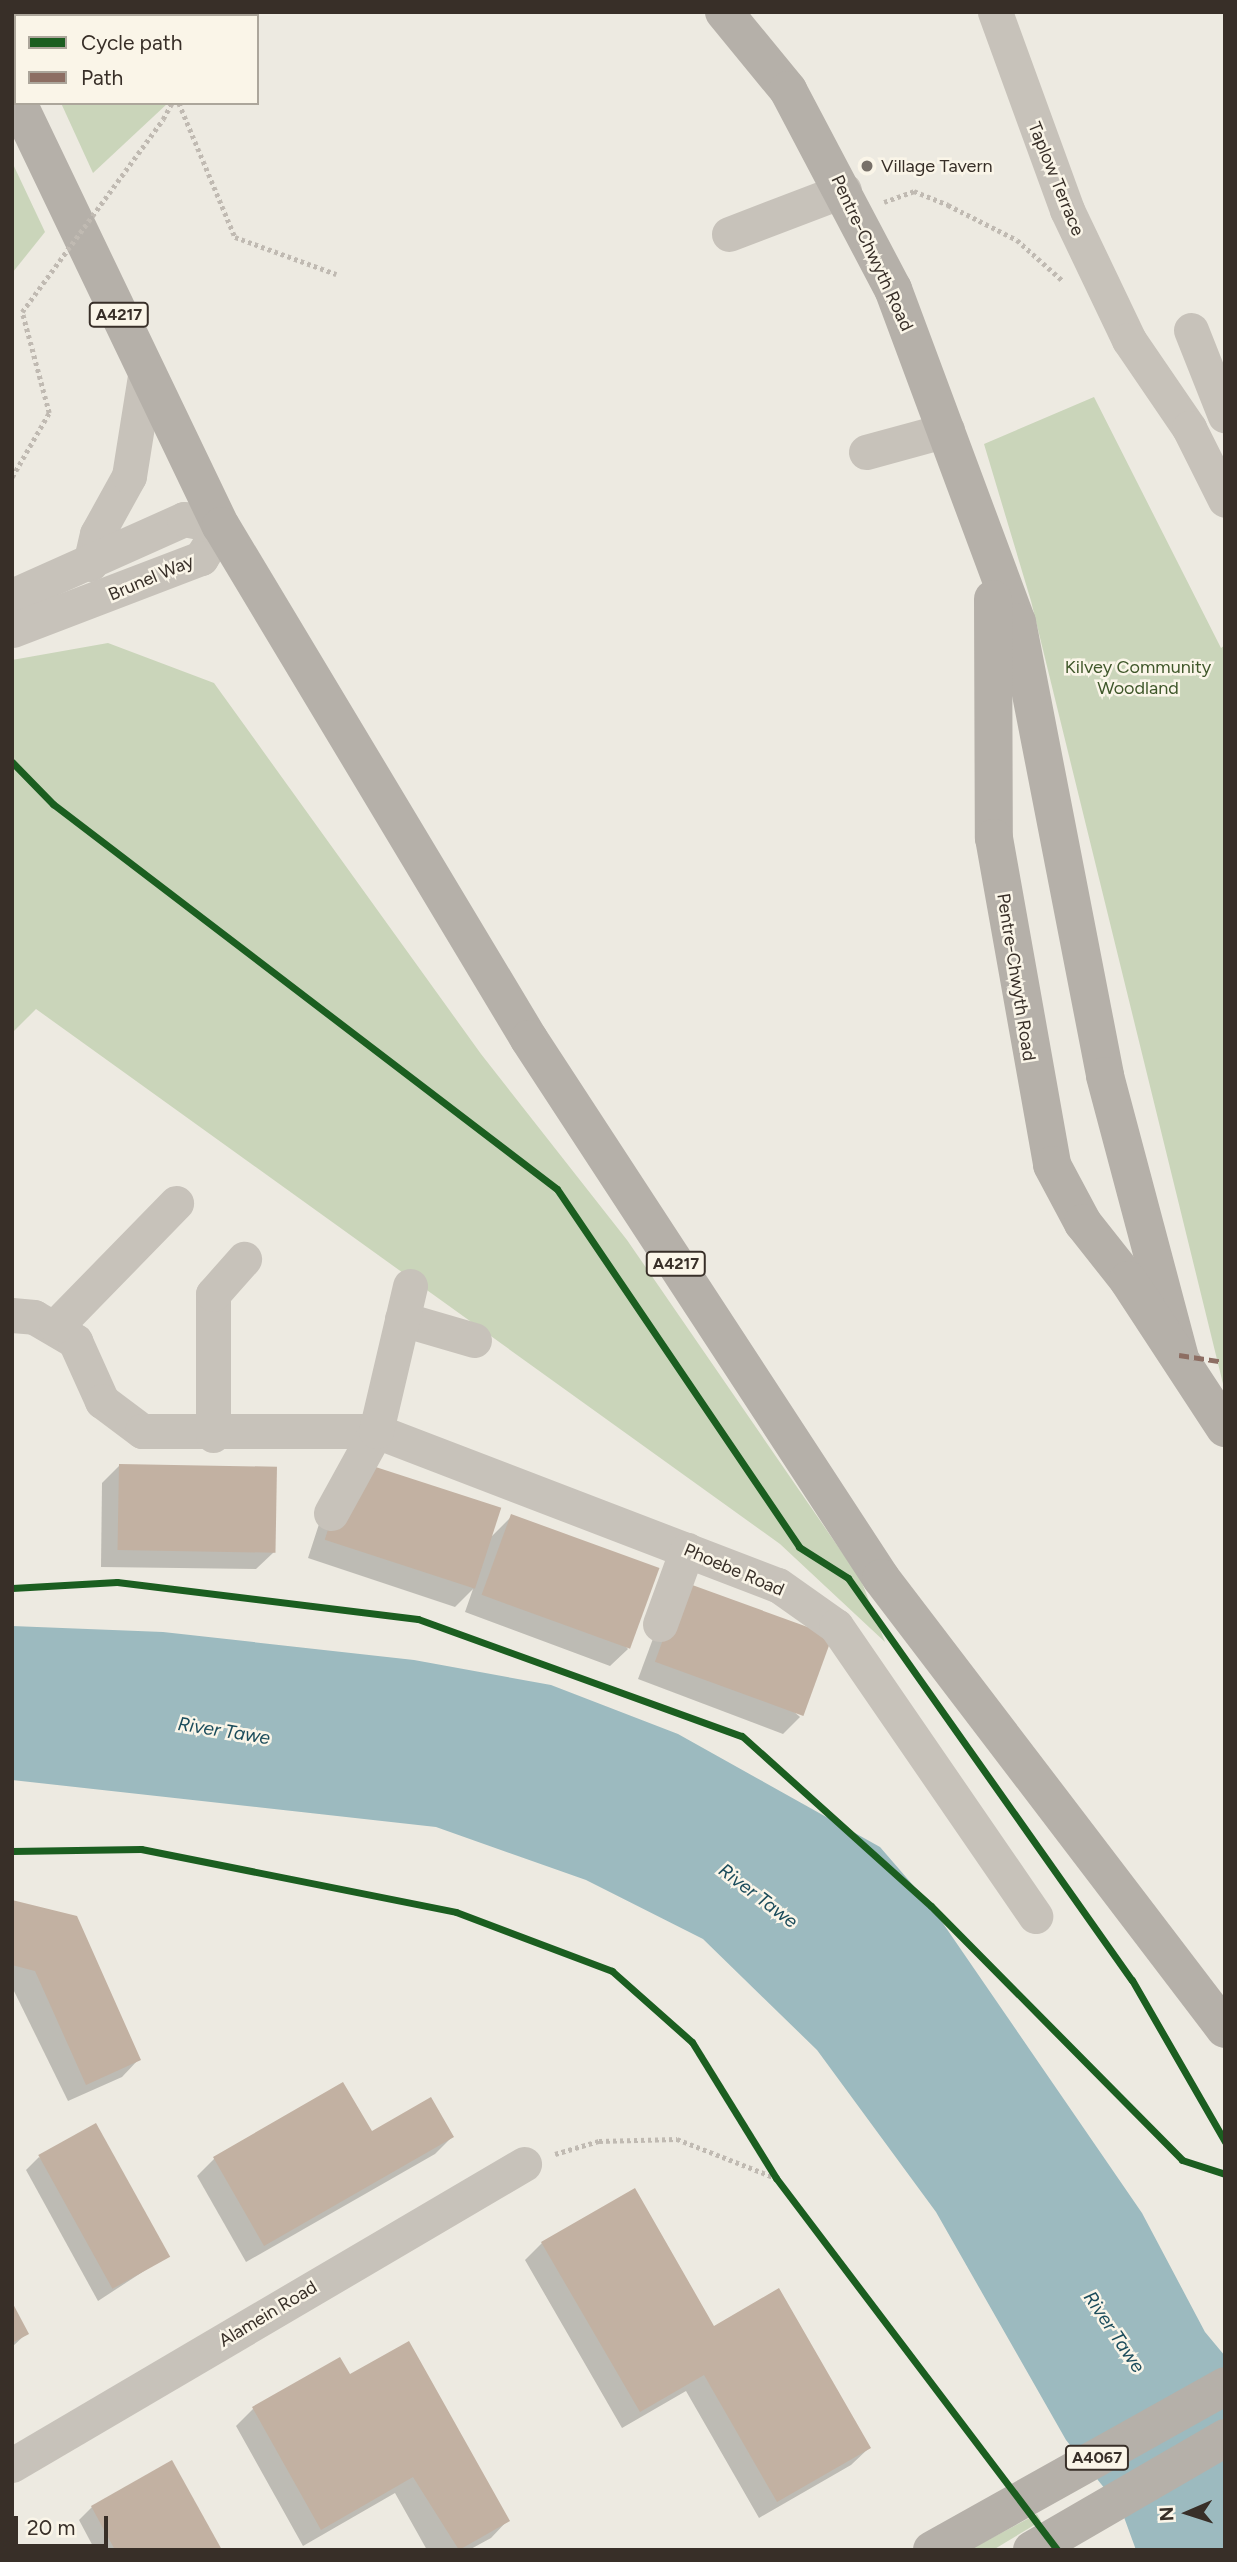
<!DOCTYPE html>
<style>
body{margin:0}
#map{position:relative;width:1237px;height:2562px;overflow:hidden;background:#edeae1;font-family:Figtree,sans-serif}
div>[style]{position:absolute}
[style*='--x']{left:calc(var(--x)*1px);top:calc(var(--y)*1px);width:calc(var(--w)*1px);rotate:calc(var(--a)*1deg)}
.green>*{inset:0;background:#cad5ba;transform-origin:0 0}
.water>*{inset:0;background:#9cbabf}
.shadow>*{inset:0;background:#0003}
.building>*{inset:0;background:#c2b1a2;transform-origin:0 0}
.path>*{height:4.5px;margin-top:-2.25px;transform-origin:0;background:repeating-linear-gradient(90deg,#c0bab2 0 3.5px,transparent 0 7px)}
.minor>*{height:35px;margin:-17.5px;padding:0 17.5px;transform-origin:17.5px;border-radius:17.5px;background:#c7c2ba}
.major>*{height:38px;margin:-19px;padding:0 19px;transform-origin:19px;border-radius:19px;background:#b5b0a9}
.path-bridge>*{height:4.5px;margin-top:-2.25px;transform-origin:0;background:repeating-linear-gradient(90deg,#c0bab2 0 3.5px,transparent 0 7px)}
.quiet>*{height:5px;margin-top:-2.5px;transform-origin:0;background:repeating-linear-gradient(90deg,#8d6e63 0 10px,transparent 0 15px)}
.cycleway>*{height:7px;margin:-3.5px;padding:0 3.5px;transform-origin:3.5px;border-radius:3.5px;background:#1b5e20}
.dots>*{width:19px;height:19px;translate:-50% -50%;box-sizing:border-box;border:4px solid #faf5e8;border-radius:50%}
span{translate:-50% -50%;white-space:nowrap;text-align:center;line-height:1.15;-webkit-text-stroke:5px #faf5e8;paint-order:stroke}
.shield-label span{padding:2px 5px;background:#faf5e8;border:2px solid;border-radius:5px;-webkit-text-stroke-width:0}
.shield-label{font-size:16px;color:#382f28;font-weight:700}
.poi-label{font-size:18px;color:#382f28}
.left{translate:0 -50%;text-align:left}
.street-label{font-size:18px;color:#382f28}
.park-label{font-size:18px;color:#3f572a}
.water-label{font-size:19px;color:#1b4c5b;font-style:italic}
.frame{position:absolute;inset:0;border:14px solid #382f28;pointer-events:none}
.legend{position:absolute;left:14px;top:14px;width:245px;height:91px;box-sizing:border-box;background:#faf5e8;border:2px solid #aca69b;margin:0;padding:9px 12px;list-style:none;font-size:21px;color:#382f28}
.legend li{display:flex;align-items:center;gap:14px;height:35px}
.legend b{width:35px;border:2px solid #aca69b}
.north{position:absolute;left:1153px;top:2478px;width:70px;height:70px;-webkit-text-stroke:5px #faf5e8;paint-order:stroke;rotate:267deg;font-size:19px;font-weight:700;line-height:28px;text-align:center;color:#382f28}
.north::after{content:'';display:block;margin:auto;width:24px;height:32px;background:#382f28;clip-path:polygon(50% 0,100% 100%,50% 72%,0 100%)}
.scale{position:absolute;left:14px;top:2516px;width:94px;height:32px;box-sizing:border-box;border:4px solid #382f28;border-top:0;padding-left:9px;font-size:21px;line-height:24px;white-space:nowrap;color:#382f28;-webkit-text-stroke:5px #faf5e8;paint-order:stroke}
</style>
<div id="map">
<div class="green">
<i style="left:20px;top:12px;width:138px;height:4px"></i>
<i style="clip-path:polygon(61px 103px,168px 103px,93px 173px)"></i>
<i style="clip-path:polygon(12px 162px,45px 232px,13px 272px,12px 271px)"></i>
<i style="clip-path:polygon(1094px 397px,1221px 648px,1225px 645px,1225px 1392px,1031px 601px,984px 444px)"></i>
<i style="clip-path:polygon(108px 643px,214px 683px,481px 1054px,627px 1240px,861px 1580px,885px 1642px,780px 1544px,36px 1009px,12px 1033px,12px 660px)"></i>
<i style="clip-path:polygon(1037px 2514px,1041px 2521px,993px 2550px,969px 2550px)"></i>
</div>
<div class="water">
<i style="clip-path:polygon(12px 1626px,163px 1632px,414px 1660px,551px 1685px,678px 1734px,880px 1847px,931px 1906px,1142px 2213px,1205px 2332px,1225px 2356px,1225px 2550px,1136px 2550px,1121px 2509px,1066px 2440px,936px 2212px,817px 2050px,703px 1939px,586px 1880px,436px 1827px,12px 1780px)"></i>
</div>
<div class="shadow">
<i style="clip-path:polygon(119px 1466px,274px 1552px,256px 1569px,101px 1567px,102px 1483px)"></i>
<i style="clip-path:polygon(334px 1478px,490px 1538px,512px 1516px,628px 1649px,610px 1666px,465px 1612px,473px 1589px,455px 1607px,308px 1558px)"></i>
<i style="clip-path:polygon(667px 1601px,800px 1717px,783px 1734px,638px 1679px)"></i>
<i style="clip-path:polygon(12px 1902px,139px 2059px,122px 2077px,68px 2101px,12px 1987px)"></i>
<i style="clip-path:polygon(371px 2134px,452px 2137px,435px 2154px,246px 2262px,197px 2176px,214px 2159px)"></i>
<i style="clip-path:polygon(39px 2157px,167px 2256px,98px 2301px,26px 2170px)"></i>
<i style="clip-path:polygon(542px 2243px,714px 2328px,869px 2448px,851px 2465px,759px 2518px,686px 2391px,622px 2428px,525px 2260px)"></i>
<i style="clip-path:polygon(12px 2306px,27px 2333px,12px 2347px)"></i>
<i style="clip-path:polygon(349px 2377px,508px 2520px,491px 2538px,469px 2550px,427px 2550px,395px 2493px,303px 2546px,236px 2426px,253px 2409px)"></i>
<i style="clip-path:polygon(92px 2507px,220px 2550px,95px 2550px,79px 2520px)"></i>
</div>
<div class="building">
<i style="left:351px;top:1459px;width:158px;height:85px;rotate:18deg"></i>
<i style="left:119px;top:1464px;width:158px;height:86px;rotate:1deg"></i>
<i style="left:511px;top:1514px;width:158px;height:86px;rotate:20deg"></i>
<i style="left:684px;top:1582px;width:158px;height:85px;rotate:20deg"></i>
<i style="clip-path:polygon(12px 1900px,77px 1916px,141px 2060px,86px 2085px,35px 1971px,12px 1965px)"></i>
<i style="clip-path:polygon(343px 2082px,372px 2131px,431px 2097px,454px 2137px,264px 2246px,213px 2157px)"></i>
<i style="left:96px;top:2123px;width:153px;height:66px;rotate:61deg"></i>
<i style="clip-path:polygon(635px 2188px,714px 2326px,779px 2288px,871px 2448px,777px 2502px,704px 2375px,640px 2412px,541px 2242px)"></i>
<i style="clip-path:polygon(12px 2302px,29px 2334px,12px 2343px)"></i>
<i style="clip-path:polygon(409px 2341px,510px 2521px,459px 2550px,413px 2477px,321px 2530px,252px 2407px,340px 2357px,350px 2374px)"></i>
<i style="clip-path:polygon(172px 2460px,222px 2550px,115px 2550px,91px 2506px)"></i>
</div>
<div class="path">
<i style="--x:251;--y:16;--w:4;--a:-63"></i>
<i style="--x:179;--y:103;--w:145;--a:67.3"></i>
<i style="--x:235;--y:237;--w:108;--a:20.1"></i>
<i style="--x:163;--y:119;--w:18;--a:-61"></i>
<i style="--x:884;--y:202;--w:32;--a:-20"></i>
<i style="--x:914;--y:191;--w:37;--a:22"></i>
<i style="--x:948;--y:205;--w:77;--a:26.9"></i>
<i style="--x:1017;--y:240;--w:62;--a:41.7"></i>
<i style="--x:12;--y:477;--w:74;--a:-60"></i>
<i style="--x:49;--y:413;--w:105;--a:-105"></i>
<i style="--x:555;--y:2154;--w:46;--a:-16.5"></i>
<i style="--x:599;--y:2141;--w:78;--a:-1.5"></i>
<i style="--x:677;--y:2139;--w:106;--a:21.5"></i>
</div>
<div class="minor">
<i style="--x:172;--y:12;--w:6;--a:45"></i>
<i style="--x:995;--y:12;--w:211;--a:70"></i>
<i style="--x:1067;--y:210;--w:144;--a:64.5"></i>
<i style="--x:1129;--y:340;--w:107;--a:55.7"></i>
<i style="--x:1189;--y:428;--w:80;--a:63.4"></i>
<i style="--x:729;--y:234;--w:123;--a:-20.9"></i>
<i style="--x:1191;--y:330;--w:92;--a:68.4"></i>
<i style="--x:866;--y:452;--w:84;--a:-15.2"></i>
<i style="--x:90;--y:564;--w:31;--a:-77"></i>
<i style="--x:97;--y:534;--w:66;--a:-61.1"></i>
<i style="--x:129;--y:476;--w:107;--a:-80.9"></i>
<i style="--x:12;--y:596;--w:188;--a:-24.1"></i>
<i style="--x:184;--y:519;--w:38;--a:11"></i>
<i style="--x:221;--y:526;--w:38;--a:122"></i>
<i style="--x:201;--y:558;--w:202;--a:159.1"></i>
<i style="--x:12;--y:1315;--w:22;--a:5"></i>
<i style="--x:34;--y:1317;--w:48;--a:30.3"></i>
<i style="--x:75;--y:1341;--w:66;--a:65.8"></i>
<i style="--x:102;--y:1401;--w:50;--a:36.9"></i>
<i style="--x:142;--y:1431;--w:234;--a:0"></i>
<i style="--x:376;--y:1431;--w:430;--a:21"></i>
<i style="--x:778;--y:1585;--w:71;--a:35.3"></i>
<i style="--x:836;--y:1626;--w:352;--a:55.5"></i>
<i style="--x:402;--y:1319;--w:75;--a:16.3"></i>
<i style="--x:56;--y:1326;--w:172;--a:-45.7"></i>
<i style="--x:213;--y:1435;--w:141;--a:-90"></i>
<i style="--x:213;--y:1294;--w:47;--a:-48.5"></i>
<i style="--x:331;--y:1513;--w:94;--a:-61.2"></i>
<i style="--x:376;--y:1431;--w:149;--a:-76.8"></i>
<i style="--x:660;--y:1624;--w:79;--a:-70"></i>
<i style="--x:12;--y:2465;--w:594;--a:-30.45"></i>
</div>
<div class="major">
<i style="--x:724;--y:12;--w:101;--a:50.6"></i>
<i style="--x:788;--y:90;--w:225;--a:62.2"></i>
<i style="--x:893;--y:289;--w:355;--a:69.6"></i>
<i style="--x:1017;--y:622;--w:462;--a:79"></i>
<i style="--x:1105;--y:1076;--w:289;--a:75.1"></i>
<i style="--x:18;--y:103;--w:469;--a:64.4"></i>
<i style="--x:221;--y:526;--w:598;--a:59.02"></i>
<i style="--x:529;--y:1039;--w:644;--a:56.85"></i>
<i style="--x:881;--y:1578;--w:567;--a:52.67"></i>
<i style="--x:993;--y:599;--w:239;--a:89.8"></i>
<i style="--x:994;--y:838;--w:332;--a:79.9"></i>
<i style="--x:1052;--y:1165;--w:66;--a:61.9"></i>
<i style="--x:1083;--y:1223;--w:73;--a:51.7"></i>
<i style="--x:1128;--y:1280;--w:177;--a:56.8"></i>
<i style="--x:932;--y:2550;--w:336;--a:-29.2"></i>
<i style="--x:1032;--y:2550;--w:223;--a:-30.1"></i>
</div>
<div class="path-bridge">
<i style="--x:22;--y:312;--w:239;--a:-53.8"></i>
</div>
<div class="quiet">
<i style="--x:1179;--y:1355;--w:47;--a:8.7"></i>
</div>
<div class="cycleway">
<i style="--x:12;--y:762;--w:59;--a:45.7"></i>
<i style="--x:53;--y:804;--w:634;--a:37.38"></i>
<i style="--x:557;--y:1189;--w:432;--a:55.9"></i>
<i style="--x:799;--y:1547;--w:58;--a:32.3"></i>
<i style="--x:848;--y:1578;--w:492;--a:54.8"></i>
<i style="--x:1132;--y:1980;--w:187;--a:60.1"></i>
<i style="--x:12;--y:1588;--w:105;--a:-3.3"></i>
<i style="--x:117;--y:1582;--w:303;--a:7"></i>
<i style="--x:418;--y:1619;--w:344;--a:19.9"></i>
<i style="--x:742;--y:1736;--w:254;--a:42"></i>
<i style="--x:931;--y:1906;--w:357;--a:45.3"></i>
<i style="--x:1182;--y:2160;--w:45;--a:18"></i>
<i style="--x:12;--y:1851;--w:129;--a:-0.9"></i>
<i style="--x:141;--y:1849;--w:321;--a:11.3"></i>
<i style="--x:456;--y:1912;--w:167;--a:20.7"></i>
<i style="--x:612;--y:1971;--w:107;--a:41.6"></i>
<i style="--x:692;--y:2042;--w:160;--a:58.3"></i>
<i style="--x:776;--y:2178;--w:466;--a:52.9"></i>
</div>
<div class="dots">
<i style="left:867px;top:166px;background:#777069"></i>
</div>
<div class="shield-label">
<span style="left:119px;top:315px">A4217</span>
<span style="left:676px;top:1264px">A4217</span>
<span style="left:1097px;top:2458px">A4067</span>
</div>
<div class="poi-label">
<span class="left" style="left:881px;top:166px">Village Tavern</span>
</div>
<div class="street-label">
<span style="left:1056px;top:179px;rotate:68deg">Taplow Terrace</span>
<span style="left:872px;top:253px;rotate:65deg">Pentre-Chwyth Road</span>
<span style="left:151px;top:578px;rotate:-23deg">Brunel Way</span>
<span style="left:1016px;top:977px;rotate:81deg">Pentre-Chwyth Road</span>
<span style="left:734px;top:1570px;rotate:23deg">Phoebe Road</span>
<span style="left:268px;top:2314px;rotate:-31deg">Alamein Road</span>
</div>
<div class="park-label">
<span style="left:1138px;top:678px">Kilvey Community<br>Woodland</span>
</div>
<div class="water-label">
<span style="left:224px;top:1731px;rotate:9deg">River Tawe</span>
<span style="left:758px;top:1896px;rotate:37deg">River Tawe</span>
<span style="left:1114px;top:2332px;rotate:56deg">River Tawe</span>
</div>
<div class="frame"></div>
<ul class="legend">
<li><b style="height:9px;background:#1b5e20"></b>Cycle path</li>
<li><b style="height:9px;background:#8d6e63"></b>Path</li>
</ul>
<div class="north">N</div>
<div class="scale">20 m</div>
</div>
